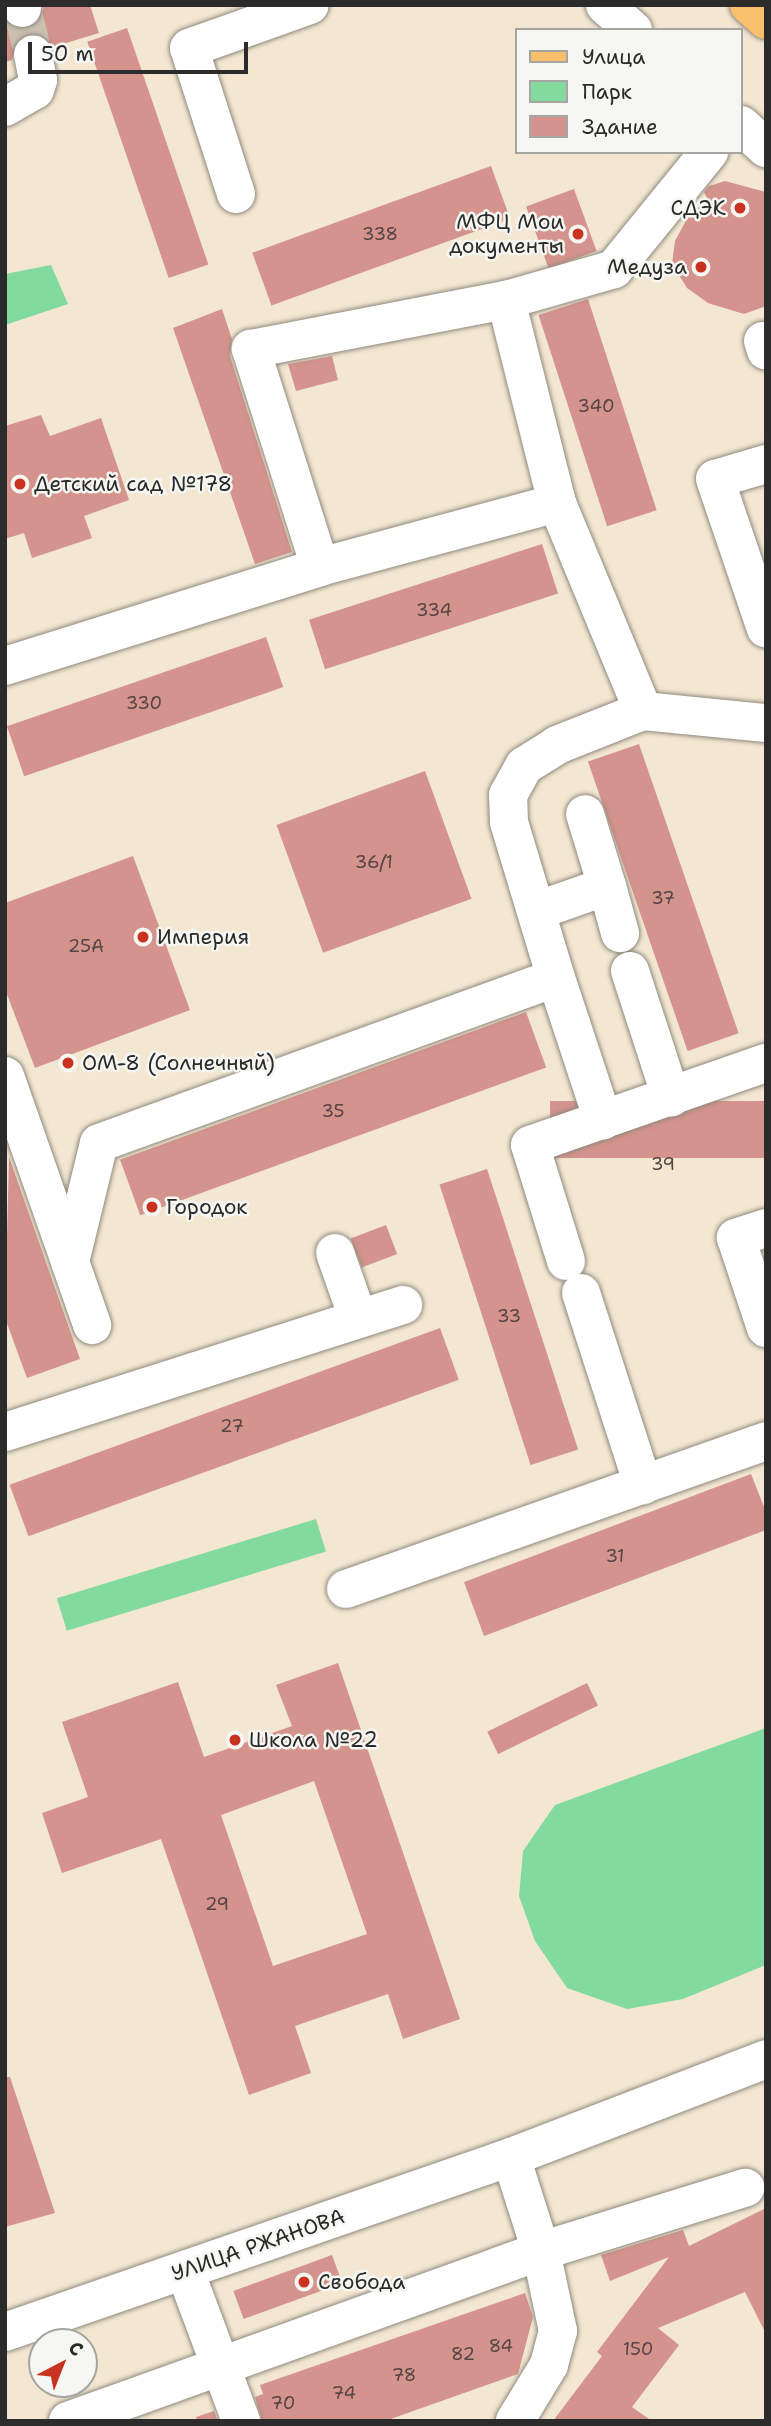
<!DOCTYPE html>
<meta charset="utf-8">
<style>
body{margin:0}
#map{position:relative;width:771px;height:2426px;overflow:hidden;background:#f3e7d2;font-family:"Shantell Sans",sans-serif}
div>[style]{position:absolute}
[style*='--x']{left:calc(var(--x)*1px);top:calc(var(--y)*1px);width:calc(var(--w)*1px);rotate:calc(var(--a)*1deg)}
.green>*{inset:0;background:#82da9f;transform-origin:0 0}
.building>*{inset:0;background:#d4938d;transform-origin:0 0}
.minor-tunnel>*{height:38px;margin-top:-19px;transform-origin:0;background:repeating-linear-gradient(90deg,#cbc1b1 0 38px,transparent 0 57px)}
.roads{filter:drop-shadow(0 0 2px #8f897e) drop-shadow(0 0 2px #8f897e)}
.minor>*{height:38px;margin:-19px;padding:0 19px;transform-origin:19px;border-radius:19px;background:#fff}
.major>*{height:38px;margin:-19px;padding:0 19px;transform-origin:19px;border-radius:19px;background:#f8bf6c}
.dots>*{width:19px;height:19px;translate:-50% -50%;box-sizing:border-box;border:4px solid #f6f6f2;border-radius:50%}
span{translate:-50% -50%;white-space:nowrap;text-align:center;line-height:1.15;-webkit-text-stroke:5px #f6f6f2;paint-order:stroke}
.number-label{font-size:18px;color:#554544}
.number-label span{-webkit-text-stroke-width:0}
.poi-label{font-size:21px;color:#2b2b2b}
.right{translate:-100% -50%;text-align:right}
.left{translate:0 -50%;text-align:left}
.street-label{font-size:21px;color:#2b2b2b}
.frame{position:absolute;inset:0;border:7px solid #2b2b2b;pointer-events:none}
.legend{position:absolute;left:515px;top:28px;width:228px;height:126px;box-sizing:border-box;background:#f6f6f2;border:2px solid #a5a5a2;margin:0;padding:9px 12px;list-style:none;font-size:21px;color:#2b2b2b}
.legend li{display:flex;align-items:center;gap:14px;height:35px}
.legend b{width:35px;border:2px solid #a5a5a2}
.north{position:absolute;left:28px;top:2328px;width:70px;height:70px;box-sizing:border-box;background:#f6f6f2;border:2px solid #a5a5a2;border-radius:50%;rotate:42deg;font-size:19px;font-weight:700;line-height:28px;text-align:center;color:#2b2b2b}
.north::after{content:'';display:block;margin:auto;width:24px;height:32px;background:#c8321e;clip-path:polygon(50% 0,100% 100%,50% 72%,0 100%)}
.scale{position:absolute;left:28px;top:42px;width:220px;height:32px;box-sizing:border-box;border:4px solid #2b2b2b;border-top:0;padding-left:9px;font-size:21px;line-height:24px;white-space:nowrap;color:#2b2b2b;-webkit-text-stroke:5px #f6f6f2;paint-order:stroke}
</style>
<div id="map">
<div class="green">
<i style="clip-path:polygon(51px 265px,68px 304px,5px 325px,5px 274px)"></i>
<i style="left:316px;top:1519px;width:34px;height:271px;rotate:73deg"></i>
<i style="clip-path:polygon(766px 1728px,766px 1965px,683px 1999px,627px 2009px,567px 1988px,535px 1941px,519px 1896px,523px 1851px,555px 1805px)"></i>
</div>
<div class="building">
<i style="clip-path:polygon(44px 5px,90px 5px,99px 33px,53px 47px,41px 34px,28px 33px,18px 38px,12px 60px,5px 62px,5px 21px,21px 30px,32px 27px,41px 18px)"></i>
<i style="left:127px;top:28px;width:250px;height:42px;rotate:71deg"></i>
<i style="left:491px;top:166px;width:56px;height:254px;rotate:70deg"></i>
<i style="clip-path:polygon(725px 181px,766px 192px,766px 306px,744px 314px,708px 303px,687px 288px,672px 264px,675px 241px,689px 215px,708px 200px,704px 192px,709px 186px)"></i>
<i style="left:574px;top:189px;width:66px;height:51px;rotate:70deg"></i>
<i style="left:588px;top:299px;width:222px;height:52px;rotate:72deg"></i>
<i style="clip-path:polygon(222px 309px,232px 339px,230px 356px,292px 552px,255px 564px,173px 328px)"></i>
<i style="clip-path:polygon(332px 356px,338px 380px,296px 391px,288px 364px)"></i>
<i style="clip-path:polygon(41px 415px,50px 436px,101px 418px,129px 500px,84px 516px,92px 538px,32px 558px,24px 533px,5px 539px,5px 426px)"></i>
<i style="left:542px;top:544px;width:52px;height:245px;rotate:72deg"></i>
<i style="left:266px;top:637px;width:53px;height:274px;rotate:71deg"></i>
<i style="left:639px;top:744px;width:306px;height:54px;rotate:71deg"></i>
<i style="left:425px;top:771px;width:136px;height:158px;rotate:70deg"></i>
<i style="clip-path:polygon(133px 856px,190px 1010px,35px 1068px,5px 989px,5px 903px)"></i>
<i style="left:526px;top:1012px;width:59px;height:432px;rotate:70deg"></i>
<i style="left:766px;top:1101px;width:57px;height:216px;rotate:90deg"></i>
<i style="clip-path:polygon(9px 1157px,80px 1359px,27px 1378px,5px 1318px)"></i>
<i style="left:487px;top:1169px;width:295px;height:50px;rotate:72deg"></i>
<i style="left:386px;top:1225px;width:31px;height:38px;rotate:69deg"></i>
<i style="left:440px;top:1328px;width:55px;height:458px;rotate:70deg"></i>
<i style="clip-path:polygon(751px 1474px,766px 1512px,766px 1530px,484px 1636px,464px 1582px)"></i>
<i style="clip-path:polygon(evenodd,338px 1663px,460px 2019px,403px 2039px,388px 1994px,295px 2026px,311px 2073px,249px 2095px,161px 1839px,62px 1873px,42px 1813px,88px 1797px,62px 1722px,178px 1682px,204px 1757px,292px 1726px,276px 1685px,338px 1663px,314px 1781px,367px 1934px,273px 1966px,221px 1815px,314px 1781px)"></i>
<i style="left:587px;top:1683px;width:25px;height:111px;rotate:64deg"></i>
<i style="clip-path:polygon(5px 2077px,10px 2077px,55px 2213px,5px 2227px)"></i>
<i style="clip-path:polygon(766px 2208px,766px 2334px,745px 2292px,658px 2328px,679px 2345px,632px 2407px,652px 2421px,553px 2421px,602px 2356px,597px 2352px,669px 2257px,610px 2281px,601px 2255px,683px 2230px,689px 2246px)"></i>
<i style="left:332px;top:2255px;width:30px;height:105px;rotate:70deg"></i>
<i style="clip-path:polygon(525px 2293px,533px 2317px,518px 2374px,385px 2421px,262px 2421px,255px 2397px,263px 2394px,260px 2385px)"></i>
<i style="clip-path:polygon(214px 2411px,218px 2421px,197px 2421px,196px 2417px)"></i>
</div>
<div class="minor-tunnel">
<i style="--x:22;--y:8;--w:47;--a:76.6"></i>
</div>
<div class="roads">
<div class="minor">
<i style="--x:22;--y:5;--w:3;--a:90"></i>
<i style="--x:605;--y:5;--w:38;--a:42"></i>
<i style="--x:5;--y:107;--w:34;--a:-30"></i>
<i style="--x:35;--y:90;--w:10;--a:-73"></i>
<i style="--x:38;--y:80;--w:26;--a:-101"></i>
<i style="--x:741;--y:125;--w:34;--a:43"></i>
<i style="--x:236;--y:194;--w:153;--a:-107.8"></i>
<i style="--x:189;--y:48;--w:128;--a:-19.6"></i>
<i style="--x:506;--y:300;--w:209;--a:75.9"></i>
<i style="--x:557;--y:503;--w:225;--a:67.5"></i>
<i style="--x:763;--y:341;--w:10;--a:73"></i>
<i style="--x:766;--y:464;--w:53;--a:163.6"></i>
<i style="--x:715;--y:479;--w:158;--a:71.2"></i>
<i style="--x:557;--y:503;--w:245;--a:164.9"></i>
<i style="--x:320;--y:567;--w:229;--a:-107.6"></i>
<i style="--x:251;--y:349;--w:260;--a:-10.9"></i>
<i style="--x:506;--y:300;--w:112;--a:-16"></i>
<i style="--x:614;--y:269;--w:151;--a:-50.9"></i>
<i style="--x:5;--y:666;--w:330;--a:-17.4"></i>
<i style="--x:607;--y:886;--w:49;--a:74.5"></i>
<i style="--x:536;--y:911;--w:75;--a:-19.4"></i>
<i style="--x:607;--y:886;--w:75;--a:-107"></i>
<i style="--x:630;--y:971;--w:133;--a:72"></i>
<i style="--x:556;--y:978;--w:150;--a:71.7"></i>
<i style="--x:5;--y:1076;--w:264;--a:70.7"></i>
<i style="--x:766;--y:1228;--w:32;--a:162"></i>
<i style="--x:736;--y:1238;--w:95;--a:71.6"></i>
<i style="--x:335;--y:1253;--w:69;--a:70.5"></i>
<i style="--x:566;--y:1261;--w:121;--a:-107.2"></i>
<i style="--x:530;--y:1145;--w:250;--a:-19.2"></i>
<i style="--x:70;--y:1262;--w:122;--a:-76.3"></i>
<i style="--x:99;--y:1143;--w:486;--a:-19.9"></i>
<i style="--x:556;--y:978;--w:163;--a:-106.8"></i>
<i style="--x:509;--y:822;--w:27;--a:-92"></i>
<i style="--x:508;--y:795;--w:33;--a:-61"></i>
<i style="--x:524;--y:766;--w:39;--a:-32"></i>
<i style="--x:557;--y:745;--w:92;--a:-21.6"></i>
<i style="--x:643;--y:711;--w:124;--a:5.6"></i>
<i style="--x:581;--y:1293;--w:202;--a:72.1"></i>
<i style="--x:5;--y:1432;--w:418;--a:-17.7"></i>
<i style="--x:346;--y:1589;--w:445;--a:-19.4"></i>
<i style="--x:511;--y:2157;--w:99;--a:72.3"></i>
<i style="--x:541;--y:2251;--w:82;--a:78"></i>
<i style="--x:558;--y:2331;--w:35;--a:105"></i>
<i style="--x:549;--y:2365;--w:66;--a:121.3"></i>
<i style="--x:185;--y:2271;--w:160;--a:69.5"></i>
<i style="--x:5;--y:2332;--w:535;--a:-19.08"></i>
<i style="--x:511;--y:2157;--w:273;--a:-21"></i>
<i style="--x:68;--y:2421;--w:503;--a:-19.77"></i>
<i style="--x:541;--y:2251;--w:214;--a:-17.2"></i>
</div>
<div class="major">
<i style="--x:749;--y:5;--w:23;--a:41"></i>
</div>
</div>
<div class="dots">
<i style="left:740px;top:208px;background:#c8321e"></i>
<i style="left:578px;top:234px;background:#c8321e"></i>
<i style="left:701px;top:267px;background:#c8321e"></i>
<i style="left:20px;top:484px;background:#c8321e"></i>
<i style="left:143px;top:937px;background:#c8321e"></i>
<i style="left:68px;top:1063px;background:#c8321e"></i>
<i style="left:152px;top:1207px;background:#c8321e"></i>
<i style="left:235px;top:1740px;background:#c8321e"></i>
<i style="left:304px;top:2282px;background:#c8321e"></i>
</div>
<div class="number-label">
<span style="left:380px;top:234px">338</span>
<span style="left:596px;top:406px">340</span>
<span style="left:434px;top:610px">334</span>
<span style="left:144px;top:703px">330</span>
<span style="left:374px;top:862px">36/1</span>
<span style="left:663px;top:898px">37</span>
<span style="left:86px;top:946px">25А</span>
<span style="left:333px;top:1111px">35</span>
<span style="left:663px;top:1164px">39</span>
<span style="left:509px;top:1316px">33</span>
<span style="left:232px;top:1426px">27</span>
<span style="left:615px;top:1556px">31</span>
<span style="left:217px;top:1904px">29</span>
<span style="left:501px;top:2346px">84</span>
<span style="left:638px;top:2349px">150</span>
<span style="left:463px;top:2354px">82</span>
<span style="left:404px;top:2375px">78</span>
<span style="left:344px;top:2393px">74</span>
<span style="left:283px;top:2403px">70</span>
</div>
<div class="poi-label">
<span class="right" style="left:726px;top:208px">СДЭК</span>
<span class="right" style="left:564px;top:234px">МФЦ Мои<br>документы</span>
<span class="right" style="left:687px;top:267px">Медуза</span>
<span class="left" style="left:34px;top:484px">Детский сад №178</span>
<span class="left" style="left:157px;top:937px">Империя</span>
<span class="left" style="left:82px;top:1063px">ОМ-8 (Солнечный)</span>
<span class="left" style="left:166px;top:1207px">Городок</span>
<span class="left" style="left:249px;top:1740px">Школа №22</span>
<span class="left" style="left:318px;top:2282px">Свобода</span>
</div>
<div class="street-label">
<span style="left:258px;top:2245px;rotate:-19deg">УЛИЦА РЖАНОВА</span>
</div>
<div class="frame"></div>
<ul class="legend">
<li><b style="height:9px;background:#f8bf6c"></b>Улица</li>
<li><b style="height:19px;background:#82da9f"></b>Парк</li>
<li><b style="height:19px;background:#d4938d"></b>Здание</li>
</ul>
<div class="north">С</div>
<div class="scale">50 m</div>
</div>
